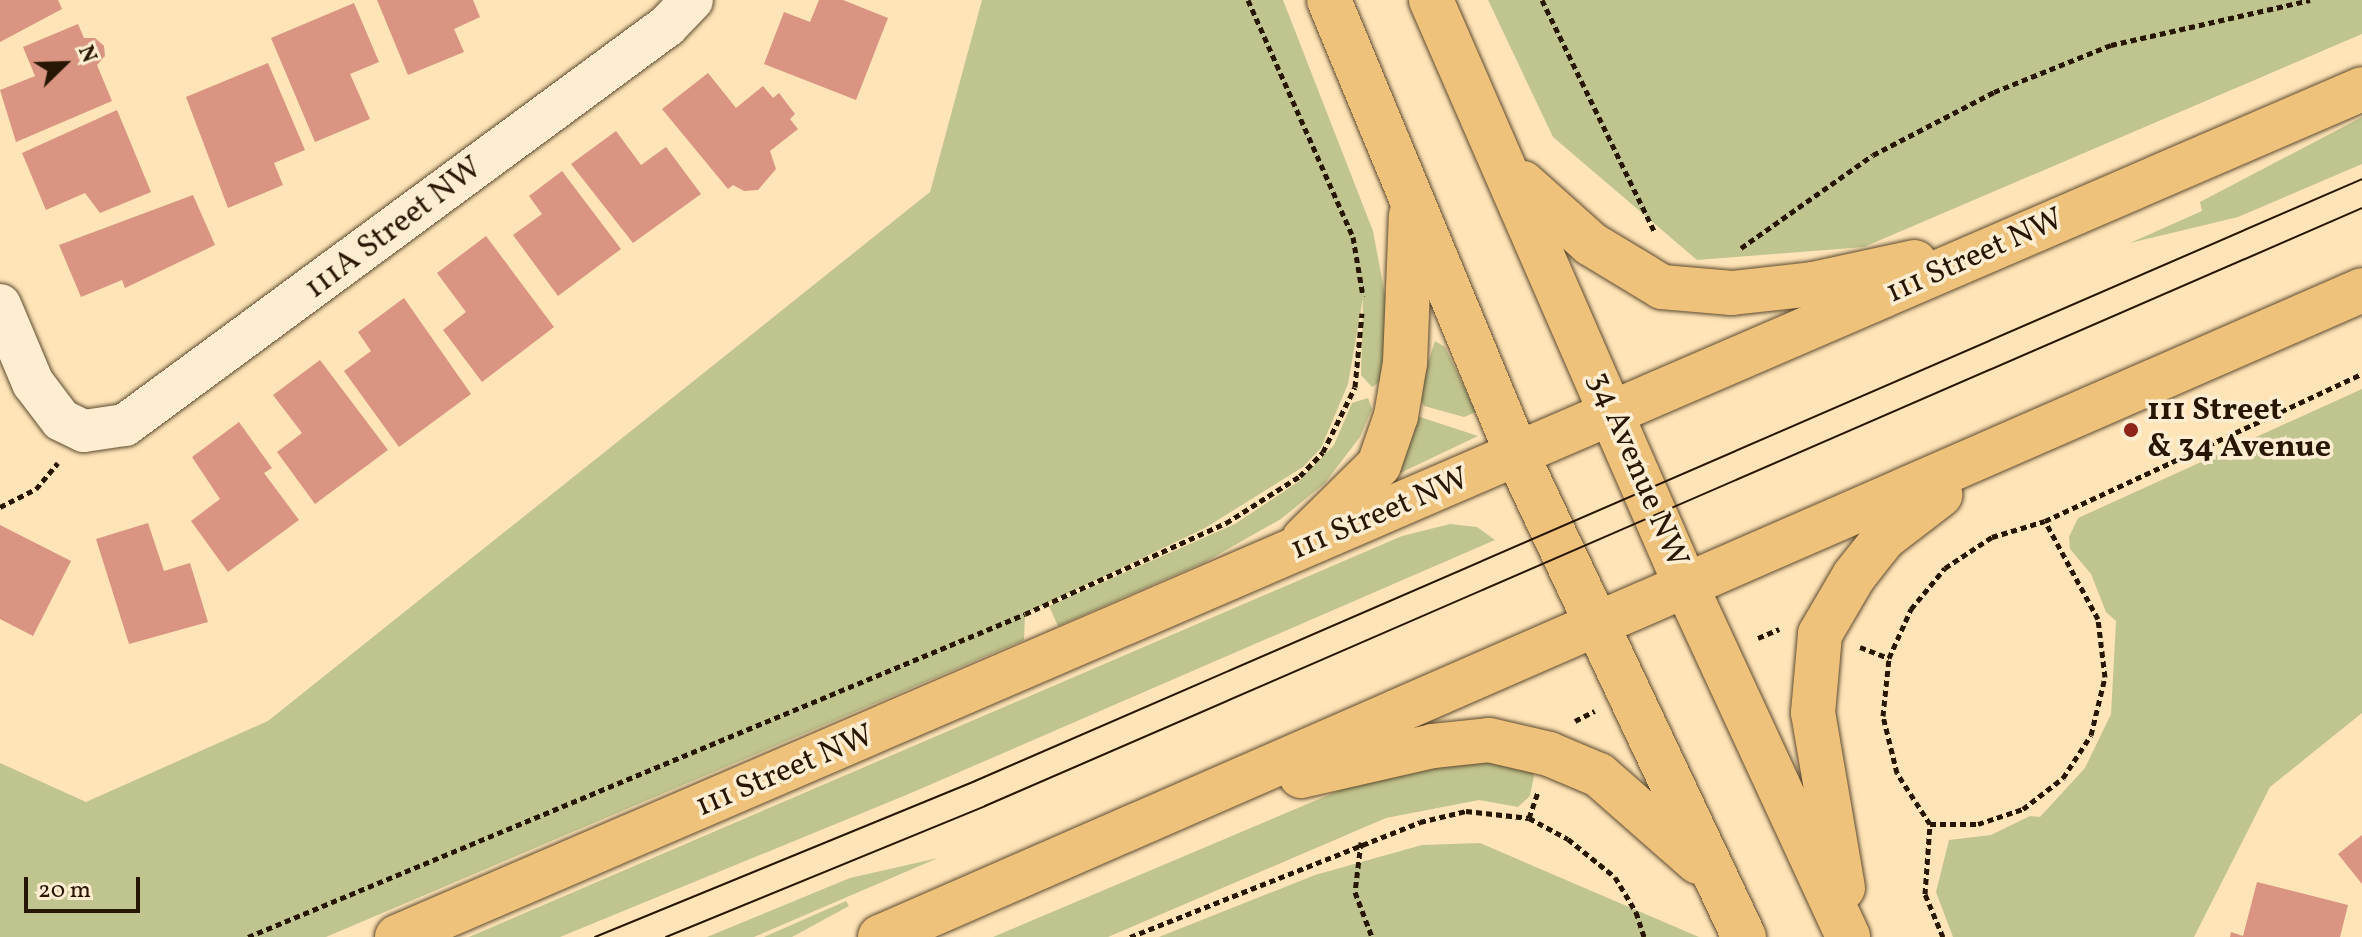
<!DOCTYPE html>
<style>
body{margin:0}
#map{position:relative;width:2362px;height:937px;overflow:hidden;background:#fee4b7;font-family:Vollkorn,serif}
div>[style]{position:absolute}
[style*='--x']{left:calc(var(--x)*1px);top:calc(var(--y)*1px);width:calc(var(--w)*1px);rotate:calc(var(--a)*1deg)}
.green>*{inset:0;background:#c0c48e}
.building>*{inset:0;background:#d99482}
.path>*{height:5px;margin-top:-2.5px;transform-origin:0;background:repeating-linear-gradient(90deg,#271601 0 6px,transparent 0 10px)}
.roads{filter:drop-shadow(0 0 2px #5d4a2e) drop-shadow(0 0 2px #5d4a2e)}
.minor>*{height:42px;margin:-21px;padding:0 21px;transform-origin:21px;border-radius:21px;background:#feedd0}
.major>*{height:44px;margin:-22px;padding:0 22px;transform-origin:22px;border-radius:22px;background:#efc27c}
.tram>*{height:2px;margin:-1px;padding:0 1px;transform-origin:1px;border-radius:1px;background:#271601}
.dots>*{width:22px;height:22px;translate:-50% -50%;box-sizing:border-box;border:4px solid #feedd0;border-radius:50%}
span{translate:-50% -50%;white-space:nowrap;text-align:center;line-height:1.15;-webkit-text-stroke:7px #feedd0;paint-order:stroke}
.street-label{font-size:32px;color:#271601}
.poi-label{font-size:32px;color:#271601;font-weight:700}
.left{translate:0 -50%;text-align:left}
.north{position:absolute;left:24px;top:24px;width:80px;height:80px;-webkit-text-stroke:6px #feedd0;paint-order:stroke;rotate:67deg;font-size:22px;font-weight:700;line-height:32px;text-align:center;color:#271601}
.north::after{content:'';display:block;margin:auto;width:28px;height:36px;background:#271601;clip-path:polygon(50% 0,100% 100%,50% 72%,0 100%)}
.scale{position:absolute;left:24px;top:877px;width:116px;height:36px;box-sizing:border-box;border:4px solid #271601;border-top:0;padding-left:10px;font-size:24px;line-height:28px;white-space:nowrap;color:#271601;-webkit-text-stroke:6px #feedd0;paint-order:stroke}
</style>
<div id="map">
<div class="green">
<i style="clip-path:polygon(982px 0,1283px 0,1373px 231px,1386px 301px,1382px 380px,1372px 387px,1361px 375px,1363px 298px,1348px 384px,1321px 448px,1303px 467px,1205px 528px,1025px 614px,1024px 640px,326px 937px,0 937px,0 763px,86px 802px,268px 721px,930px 192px)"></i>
<i style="clip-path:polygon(1488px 0,2362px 0,2362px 34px,1864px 247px,1697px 260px,1553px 137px)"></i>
<i style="clip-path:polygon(2362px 117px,2362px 164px,2238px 217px,2130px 243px,2202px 211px,2200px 202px)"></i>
<i style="clip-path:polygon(1435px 341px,1445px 347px,1476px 412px,1464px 417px,1424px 406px,1418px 393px)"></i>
<i style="clip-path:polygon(2362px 389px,2362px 713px,2270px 787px,2194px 937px,1953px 937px,1936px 892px,1949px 840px,1991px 835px,2030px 816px,2040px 817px,2085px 768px,2111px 714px,2116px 621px,2106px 612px,2091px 574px,2070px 549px,2069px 537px,2078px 518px)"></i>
<i style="clip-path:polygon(1368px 398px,1372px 409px,1360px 437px,1324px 484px,1281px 519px,1205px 562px,1058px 626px,1049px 606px,1235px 524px,1298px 482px,1334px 445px,1352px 403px)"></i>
<i style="clip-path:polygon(1420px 417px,1478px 436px,1396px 475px,1410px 421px)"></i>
<i style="clip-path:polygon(1450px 524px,1477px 527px,1495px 540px,911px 793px,560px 937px,469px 937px,1402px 536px)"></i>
<i style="clip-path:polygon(1454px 759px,1529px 766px,1534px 776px,1530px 796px,1518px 807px,1479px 800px,1386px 818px,1108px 937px,993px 937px,1357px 783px)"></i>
<i style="clip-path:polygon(1480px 843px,1699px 937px,1159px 937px,1315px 875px,1422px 845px)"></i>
<i style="clip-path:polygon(938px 858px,754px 937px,707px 937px,850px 878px)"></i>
<i style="clip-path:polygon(846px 901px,849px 906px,792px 937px,764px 937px)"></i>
</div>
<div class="building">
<i style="clip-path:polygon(0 0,58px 0,62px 9px,0 42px)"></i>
<i style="clip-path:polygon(377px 0,473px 0,480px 17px,454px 29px,464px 52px,408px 75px)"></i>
<i style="clip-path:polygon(819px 0,843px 0,888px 18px,856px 100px,764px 64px,784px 12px,810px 22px)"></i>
<i style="clip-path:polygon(354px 3px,379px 62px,350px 74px,370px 119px,315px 142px,271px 38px)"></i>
<i style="clip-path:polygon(78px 24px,84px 38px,95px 38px,104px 46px,105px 56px,97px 65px,112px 101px,16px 142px,0 90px,35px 76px,23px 47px)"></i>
<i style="clip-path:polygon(268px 63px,305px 150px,274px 163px,283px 185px,228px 208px,186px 97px)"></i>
<i style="clip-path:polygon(708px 73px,736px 108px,763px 86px,773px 98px,779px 93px,795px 114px,790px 119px,798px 129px,770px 151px,776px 169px,758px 190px,744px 191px,733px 185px,728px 189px,662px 109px)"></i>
<i style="clip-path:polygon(117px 110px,151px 192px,100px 213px,85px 193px,46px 210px,22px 153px)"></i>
<i style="clip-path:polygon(616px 131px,641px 165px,666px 147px,701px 194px,633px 243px,571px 164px)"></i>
<i style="clip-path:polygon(562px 171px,621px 249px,558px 296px,513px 235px,542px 214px,529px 196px)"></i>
<i style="clip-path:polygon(193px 195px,215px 245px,125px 288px,122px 280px,81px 297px,59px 245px)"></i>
<i style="clip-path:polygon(486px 236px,554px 327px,482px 382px,443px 330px,466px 312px,437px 273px)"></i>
<i style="clip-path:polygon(404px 298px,471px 394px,399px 447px,344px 371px,371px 351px,358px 332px)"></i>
<i style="clip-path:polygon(320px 360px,388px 450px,315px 504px,277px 452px,302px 433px,273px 395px)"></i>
<i style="clip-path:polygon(239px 422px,272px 468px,264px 473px,299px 520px,228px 572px,191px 521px,220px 499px,192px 457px)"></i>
<i style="clip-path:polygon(148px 523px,164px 571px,190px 563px,208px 622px,129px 644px,96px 539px)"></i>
<i style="clip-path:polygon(0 525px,71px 561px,33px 636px,0 619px)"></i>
<i style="clip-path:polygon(2362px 835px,2362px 884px,2338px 854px)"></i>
<i style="clip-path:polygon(2257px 882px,2348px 905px,2340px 937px,2230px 937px,2231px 932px,2243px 936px)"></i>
</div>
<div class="path">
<i style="--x:1248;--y:0;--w:259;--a:66.1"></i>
<i style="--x:1353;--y:237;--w:60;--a:80.4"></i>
<i style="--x:1542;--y:0;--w:259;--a:64.1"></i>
<i style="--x:1741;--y:248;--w:161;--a:-35.2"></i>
<i style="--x:1873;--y:155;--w:136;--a:-27.5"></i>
<i style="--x:1994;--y:92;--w:126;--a:-21.9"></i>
<i style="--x:2111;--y:45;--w:204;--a:-12.7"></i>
<i style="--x:0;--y:507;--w:40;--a:-26.6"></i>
<i style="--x:36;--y:489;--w:34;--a:-50"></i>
<i style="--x:1758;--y:638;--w:23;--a:-23"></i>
<i style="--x:1860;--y:647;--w:31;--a:21"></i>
<i style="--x:1575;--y:721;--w:22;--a:-27"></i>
<i style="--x:1529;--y:818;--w:44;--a:28.3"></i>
<i style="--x:1568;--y:839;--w:60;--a:39"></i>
<i style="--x:1615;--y:877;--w:41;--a:59"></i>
<i style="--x:1636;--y:912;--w:26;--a:72"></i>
<i style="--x:1930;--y:824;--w:48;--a:0"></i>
<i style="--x:1978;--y:824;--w:47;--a:-18.4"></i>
<i style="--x:2023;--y:809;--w:51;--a:-37.8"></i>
<i style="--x:2063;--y:778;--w:51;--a:-56.9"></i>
<i style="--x:2091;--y:735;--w:60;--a:-76.4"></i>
<i style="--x:2105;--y:677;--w:58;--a:-96.9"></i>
<i style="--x:2098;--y:619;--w:111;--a:-118.4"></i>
<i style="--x:1361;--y:842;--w:50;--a:96.8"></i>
<i style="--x:1355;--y:892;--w:48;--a:69.3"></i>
<i style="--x:248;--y:937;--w:841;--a:-22.57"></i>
<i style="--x:1025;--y:614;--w:221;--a:-24.4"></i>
<i style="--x:1226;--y:523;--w:88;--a:-32.4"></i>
<i style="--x:1300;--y:476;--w:33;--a:-46"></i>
<i style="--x:1323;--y:452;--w:72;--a:-63.8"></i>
<i style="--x:1355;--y:387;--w:74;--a:-84.6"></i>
<i style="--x:1130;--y:937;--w:312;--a:-21.6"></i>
<i style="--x:1420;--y:822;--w:47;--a:-13.4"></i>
<i style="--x:1466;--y:811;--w:63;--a:6.3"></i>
<i style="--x:1529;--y:818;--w:28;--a:-71"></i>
<i style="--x:1943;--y:937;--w:47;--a:-112.7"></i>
<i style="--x:1925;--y:894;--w:70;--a:-85.9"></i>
<i style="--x:1930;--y:824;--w:61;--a:-122.9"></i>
<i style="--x:1897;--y:773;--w:59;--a:-103.8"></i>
<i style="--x:1883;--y:716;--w:58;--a:-84.1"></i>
<i style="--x:1889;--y:658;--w:54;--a:-65.8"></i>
<i style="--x:1911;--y:609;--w:53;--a:-50.3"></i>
<i style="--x:1945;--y:568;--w:56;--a:-33.4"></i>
<i style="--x:1992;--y:537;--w:55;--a:-16.8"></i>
<i style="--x:2045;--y:521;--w:349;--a:-24.9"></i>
</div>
<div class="roads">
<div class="minor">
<i style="--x:0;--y:305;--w:85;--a:67.1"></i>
<i style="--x:33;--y:383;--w:46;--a:52.9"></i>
<i style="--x:61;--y:420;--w:25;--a:26"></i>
<i style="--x:84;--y:431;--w:41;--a:-8.3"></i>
<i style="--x:125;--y:425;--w:673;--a:-36.36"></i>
<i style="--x:667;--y:26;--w:36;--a:-46"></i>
</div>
<div class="major">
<i style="--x:1329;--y:0;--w:495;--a:67.5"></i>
<i style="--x:1518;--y:457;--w:531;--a:64.79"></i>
<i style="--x:1431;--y:0;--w:641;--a:66.47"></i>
<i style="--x:1687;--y:588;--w:384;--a:65.2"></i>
<i style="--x:1523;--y:183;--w:91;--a:41.9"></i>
<i style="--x:1591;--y:244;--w:83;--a:31.2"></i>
<i style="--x:1662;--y:287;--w:70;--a:4.9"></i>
<i style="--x:1732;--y:293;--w:81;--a:-6.3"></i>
<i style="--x:1813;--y:284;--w:104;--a:-12.2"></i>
<i style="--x:1304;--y:539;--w:105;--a:-44.6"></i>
<i style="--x:1379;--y:465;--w:52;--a:-70.9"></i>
<i style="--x:1396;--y:416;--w:54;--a:-80.4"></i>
<i style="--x:1405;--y:363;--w:148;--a:-87.7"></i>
<i style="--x:1301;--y:776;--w:135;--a:-12.8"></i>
<i style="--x:1433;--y:746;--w:56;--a:-6.1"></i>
<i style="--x:1489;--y:740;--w:62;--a:13.1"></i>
<i style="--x:1549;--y:754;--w:54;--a:22.8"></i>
<i style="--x:1599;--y:775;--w:132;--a:41.3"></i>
<i style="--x:1843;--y:888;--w:178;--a:-99.7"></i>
<i style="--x:1813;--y:713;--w:79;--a:-84.9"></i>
<i style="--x:1820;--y:634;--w:67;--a:-59.6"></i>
<i style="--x:1854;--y:576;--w:48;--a:-51.7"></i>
<i style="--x:1884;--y:538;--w:71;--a:-37.5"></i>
<i style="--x:397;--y:937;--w:2140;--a:-23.34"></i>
<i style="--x:880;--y:937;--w:1617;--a:-23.58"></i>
</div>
</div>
<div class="tram">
<i style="--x:595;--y:937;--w:411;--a:-22.3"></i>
<i style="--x:975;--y:781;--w:1512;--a:-23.46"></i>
<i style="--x:666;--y:937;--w:345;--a:-22.3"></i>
<i style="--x:985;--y:806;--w:1501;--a:-23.47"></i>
</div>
<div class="dots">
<i style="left:2131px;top:430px;background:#8f2418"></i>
</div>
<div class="street-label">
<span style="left:394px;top:229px;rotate:-37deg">111A Street NW</span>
<span style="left:1975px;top:257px;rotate:-24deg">111 Street NW</span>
<span style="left:1637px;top:470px;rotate:67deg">34 Avenue NW</span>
<span style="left:1380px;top:515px;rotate:-23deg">111 Street NW</span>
<span style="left:785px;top:772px;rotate:-23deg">111 Street NW</span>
</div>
<div class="poi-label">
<span class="left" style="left:2147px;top:430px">111 Street<br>&amp; 34 Avenue</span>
</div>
<div class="north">N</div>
<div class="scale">20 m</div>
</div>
